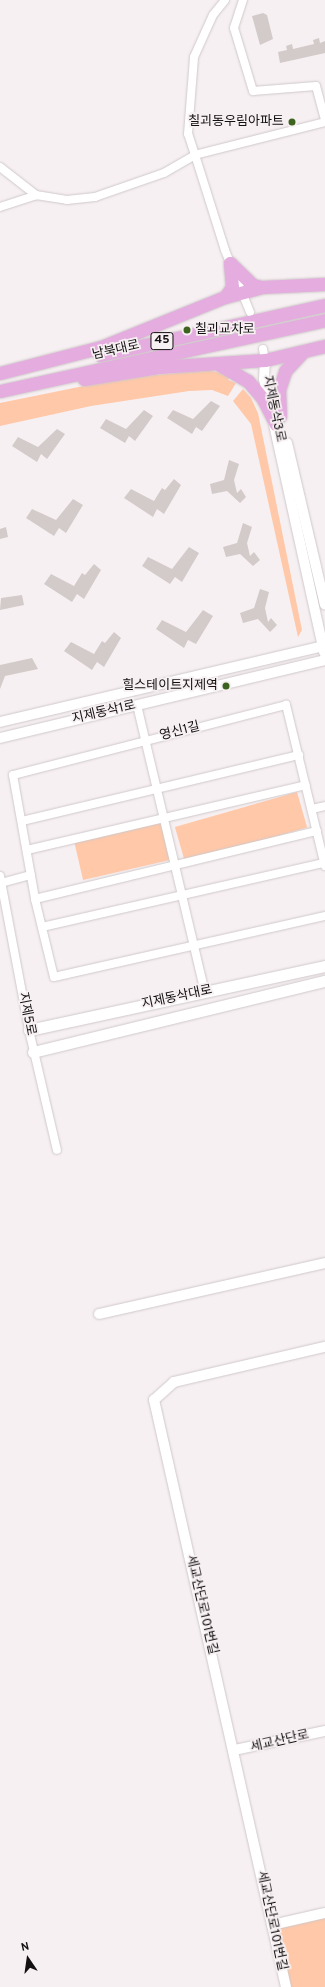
<!DOCTYPE html>
<meta charset="utf-8">
<style>
body{margin:0}
#map{position:relative;width:325px;height:1987px;overflow:hidden;background:#f7f0f2;font-family:Overpass,"Noto Sans KR",sans-serif}
div>[style]{position:absolute}
[style*='--x']{left:calc(var(--x)*1px);top:calc(var(--y)*1px);width:calc(var(--w)*1px);rotate:calc(var(--a)*1deg)}
.green>*{inset:0;background:#ffc8a8;transform-origin:0 0}
.building>*{inset:0;background:#d3cbca}
.roads{filter:drop-shadow(0 0 1px #cfc8ca) drop-shadow(0 0 1px #cfc8ca)}
.minor>*{height:8px;margin:-4px;padding:0 4px;transform-origin:4px;border-radius:4px;background:#fff}
.tertiary>*{height:10px;margin:-5px;padding:0 5px;transform-origin:5px;border-radius:5px;background:#fff}
.secondary>*{height:11px;margin:-5.5px;padding:0 5.5px;transform-origin:5.5px;border-radius:5.5px;background:#fff}
.trunk>*{height:13px;margin:-6.5px;padding:0 6.5px;transform-origin:6.5px;border-radius:6.5px;background:#e4acdf}
.dots>*{width:11px;height:11px;translate:-50% -50%;box-sizing:border-box;border:2px solid #f7f0f2;border-radius:50%}
span{translate:-50% -50%;white-space:nowrap;text-align:center;line-height:1.15;-webkit-text-stroke:3.5px #f7f0f2;paint-order:stroke}
.shield-label span{padding:1px 3px;background:#f7f0f2;border:1px solid;border-radius:3px;-webkit-text-stroke-width:0}
.shield-label{font-size:12px;color:#131011;font-weight:700}
.poi-label{font-size:13px;color:#131011}
.right{translate:-100% -50%;text-align:right}
.left{translate:0 -50%;text-align:left}
.street-label{font-size:13px;color:#131011}
.north{position:absolute;left:8px;top:1939px;width:40px;height:40px;-webkit-text-stroke:3px #f7f0f2;paint-order:stroke;rotate:347deg;font-size:11px;font-weight:700;line-height:16px;text-align:center;color:#131011}
.north::after{content:'';display:block;margin:auto;width:14px;height:18px;background:#131011;clip-path:polygon(50% 0,100% 100%,50% 72%,0 100%)}
</style>
<div id="map">
<div class="green">
<i style="clip-path:polygon(207px 370px,231px 375px,228px 380px,236px 383px,228px 396px,212px 390px,189px 391px,91px 406px,0 426px,0 403px,123px 378px)"></i>
<i style="clip-path:polygon(243px 389px,251px 398px,258px 413px,302px 630px,298px 637px,251px 424px,233px 401px)"></i>
<i style="left:297px;top:792px;width:37px;height:127px;rotate:74deg"></i>
<i style="left:161px;top:822px;width:39px;height:89px;rotate:77deg"></i>
<i style="clip-path:polygon(325px 1913px,325px 1987px,286px 1987px,272px 1925px)"></i>
</div>
<div class="building">
<i style="clip-path:polygon(263px 13px,267px 15px,273px 39px,260px 45px,252px 16px)"></i>
<i style="clip-path:polygon(319px 38px,320px 43px,325px 41px,325px 53px,280px 63px,278px 52px,287px 50px,286px 46px,292px 44px,293px 49px,314px 44px,313px 40px)"></i>
<i style="clip-path:polygon(211px 401px,220px 406px,202px 431px,196px 427px,192px 434px,167px 418px,173px 410px,193px 419px)"></i>
<i style="clip-path:polygon(144px 410px,153px 416px,135px 441px,129px 436px,125px 443px,100px 428px,106px 419px,126px 429px)"></i>
<i style="clip-path:polygon(57px 429px,65px 434px,47px 459px,41px 454px,37px 462px,12px 446px,18px 437px,38px 447px)"></i>
<i style="clip-path:polygon(229px 460px,239px 464px,234px 480px,237px 493px,241px 489px,246px 497px,240px 503px,227px 491px,212px 494px,210px 484px,224px 480px)"></i>
<i style="clip-path:polygon(174px 479px,181px 485px,164px 514px,157px 509px,153px 517px,124px 498px,131px 489px,154px 501px,162px 488px,165px 490px)"></i>
<i style="clip-path:polygon(73px 499px,83px 505px,66px 533px,59px 528px,54px 536px,26px 518px,32px 509px,56px 520px)"></i>
<i style="clip-path:polygon(243px 523px,252px 527px,247px 543px,250px 556px,254px 552px,260px 560px,253px 566px,240px 554px,226px 557px,223px 547px,237px 543px)"></i>
<i style="clip-path:polygon(6px 527px,8px 537px,0 539px,0 529px)"></i>
<i style="clip-path:polygon(189px 547px,199px 553px,182px 582px,175px 577px,170px 584px,142px 566px,148px 557px,172px 569px)"></i>
<i style="clip-path:polygon(94px 564px,101px 570px,84px 599px,77px 594px,72px 602px,44px 584px,51px 574px,74px 586px,82px 573px,85px 575px)"></i>
<i style="clip-path:polygon(260px 589px,269px 592px,265px 608px,268px 622px,271px 618px,277px 625px,270px 632px,258px 619px,243px 623px,240px 613px,254px 608px)"></i>
<i style="clip-path:polygon(22px 595px,24px 605px,0 610px,1px 598px)"></i>
<i style="clip-path:polygon(203px 610px,213px 616px,196px 644px,188px 640px,184px 648px,156px 629px,162px 620px,186px 632px)"></i>
<i style="clip-path:polygon(114px 632px,121px 638px,104px 667px,97px 662px,92px 670px,64px 651px,71px 642px,94px 654px,102px 641px,105px 643px)"></i>
<i style="clip-path:polygon(32px 658px,38px 669px,5px 676px,0 689px,0 665px)"></i>
</div>
<div class="roads">
<div class="minor">
<i style="--x:243;--y:0;--w:29;--a:108"></i>
<i style="--x:234;--y:28;--w:66;--a:73.2"></i>
<i style="--x:253;--y:91;--w:63;--a:-4.5"></i>
<i style="--x:316;--y:86;--w:34;--a:75"></i>
<i style="--x:0;--y:167;--w:46;--a:37.9"></i>
<i style="--x:0;--y:207;--w:38;--a:-18"></i>
<i style="--x:36;--y:195;--w:31;--a:9"></i>
<i style="--x:67;--y:200;--w:28;--a:-6"></i>
<i style="--x:95;--y:197;--w:73;--a:-19.2"></i>
<i style="--x:164;--y:173;--w:36;--a:-30"></i>
<i style="--x:195;--y:155;--w:22;--a:-108"></i>
<i style="--x:188;--y:134;--w:77;--a:-85.5"></i>
<i style="--x:194;--y:57;--w:46;--a:-65.7"></i>
<i style="--x:213;--y:15;--w:19;--a:-51"></i>
<i style="--x:250;--y:312;--w:67;--a:-112"></i>
<i style="--x:225;--y:250;--w:100;--a:-107.5"></i>
<i style="--x:195;--y:155;--w:134;--a:-14.2"></i>
<i style="--x:263;--y:349;--w:11;--a:80"></i>
<i style="--x:137;--y:705;--w:295;--a:76.7"></i>
<i style="--x:312;--y:809;--w:13;--a:-13"></i>
<i style="--x:22;--y:821;--w:285;--a:-13.4"></i>
<i style="--x:27;--y:850;--w:286;--a:-13.1"></i>
<i style="--x:325;--y:866;--w:166;--a:-103.6"></i>
<i style="--x:286;--y:705;--w:282;--a:165.6"></i>
<i style="--x:13;--y:775;--w:126;--a:79.9"></i>
<i style="--x:35;--y:899;--w:80;--a:76.3"></i>
<i style="--x:54;--y:977;--w:278;--a:-12.7"></i>
<i style="--x:0;--y:876;--w:157;--a:79.3"></i>
<i style="--x:29;--y:1030;--w:123;--a:76.9"></i>
<i style="--x:1;--y:883;--w:31;--a:-15"></i>
<i style="--x:35;--y:899;--w:290;--a:-13.6"></i>
<i style="--x:42;--y:927;--w:289;--a:-12.8"></i>
</div>
<div class="tertiary">
<i style="--x:265;--y:360;--w:19;--a:93"></i>
<i style="--x:264;--y:379;--w:280;--a:77.6"></i>
<i style="--x:287;--y:443;--w:166;--a:76.8"></i>
<i style="--x:0;--y:722;--w:334;--a:-13.2"></i>
<i style="--x:0;--y:738;--w:334;--a:-13.5"></i>
<i style="--x:99;--y:1314;--w:232;--a:-12.7"></i>
<i style="--x:234;--y:1750;--w:93;--a:-11.8"></i>
<i style="--x:272;--y:1925;--w:54;--a:-12.8"></i>
<i style="--x:286;--y:1987;--w:602;--a:-102.67"></i>
<i style="--x:154;--y:1400;--w:27;--a:-42"></i>
<i style="--x:174;--y:1382;--w:155;--a:-13.1"></i>
</div>
<div class="secondary">
<i style="--x:29;--y:1030;--w:303;--a:-12.2"></i>
<i style="--x:33;--y:1052;--w:301;--a:-13.7"></i>
</div>
<div class="trunk">
<i style="--x:230;--y:263;--w:32;--a:44"></i>
<i style="--x:253;--y:285;--w:9;--a:13"></i>
<i style="--x:225;--y:297;--w:12;--a:-55"></i>
<i style="--x:232;--y:287;--w:24;--a:-95"></i>
<i style="--x:100;--y:355;--w:230;--a:-12.5"></i>
<i style="--x:220;--y:365;--w:32;--a:30"></i>
<i style="--x:248;--y:381;--w:23;--a:50"></i>
<i style="--x:263;--y:399;--w:28;--a:63"></i>
<i style="--x:0;--y:373;--w:104;--a:-14.4"></i>
<i style="--x:101;--y:347;--w:134;--a:-22"></i>
<i style="--x:225;--y:297;--w:38;--a:-15"></i>
<i style="--x:262;--y:287;--w:63;--a:-2.7"></i>
<i style="--x:84;--y:379;--w:75;--a:-9.2"></i>
<i style="--x:158;--y:367;--w:107;--a:-3.7"></i>
<i style="--x:265;--y:360;--w:62;--a:-13.1"></i>
<i style="--x:0;--y:391;--w:333;--a:-12.3"></i>
<i style="--x:280;--y:416;--w:26;--a:-92"></i>
<i style="--x:279;--y:390;--w:20;--a:-72"></i>
<i style="--x:285;--y:371;--w:26;--a:-47"></i>
</div>
</div>
<div class="dots">
<i style="left:292px;top:122px;background:#3c641e"></i>
<i style="left:187px;top:330px;background:#3c641e"></i>
<i style="left:226px;top:686px;background:#3c641e"></i>
</div>
<div class="shield-label">
<span style="left:162px;top:341px">45</span>
</div>
<div class="poi-label">
<span class="right" style="left:284px;top:122px">칠괴동우림아파트</span>
<span class="left" style="left:195px;top:330px">칠괴교차로</span>
<span class="right" style="left:218px;top:686px">힐스테이트지제역</span>
</div>
<div class="street-label">
<span style="left:116px;top:351px;rotate:-13deg">남북대로</span>
<span style="left:273px;top:409px;rotate:78deg">지제동삭3로</span>
<span style="left:104px;top:713px;rotate:-13deg">지제동삭1로</span>
<span style="left:180px;top:732px;rotate:-14deg">영신1길</span>
<span style="left:177px;top:998px;rotate:-12deg">지제동삭대로</span>
<span style="left:26px;top:1014px;rotate:79deg">지제5로</span>
<span style="left:201px;top:1605px;rotate:77deg">세교산단로101번길</span>
<span style="left:280px;top:1742px;rotate:-13deg">세교산단로</span>
<span style="left:271px;top:1921px;rotate:78deg">세교산단로101번길</span>
</div>
<div class="north">N</div>
</div>
